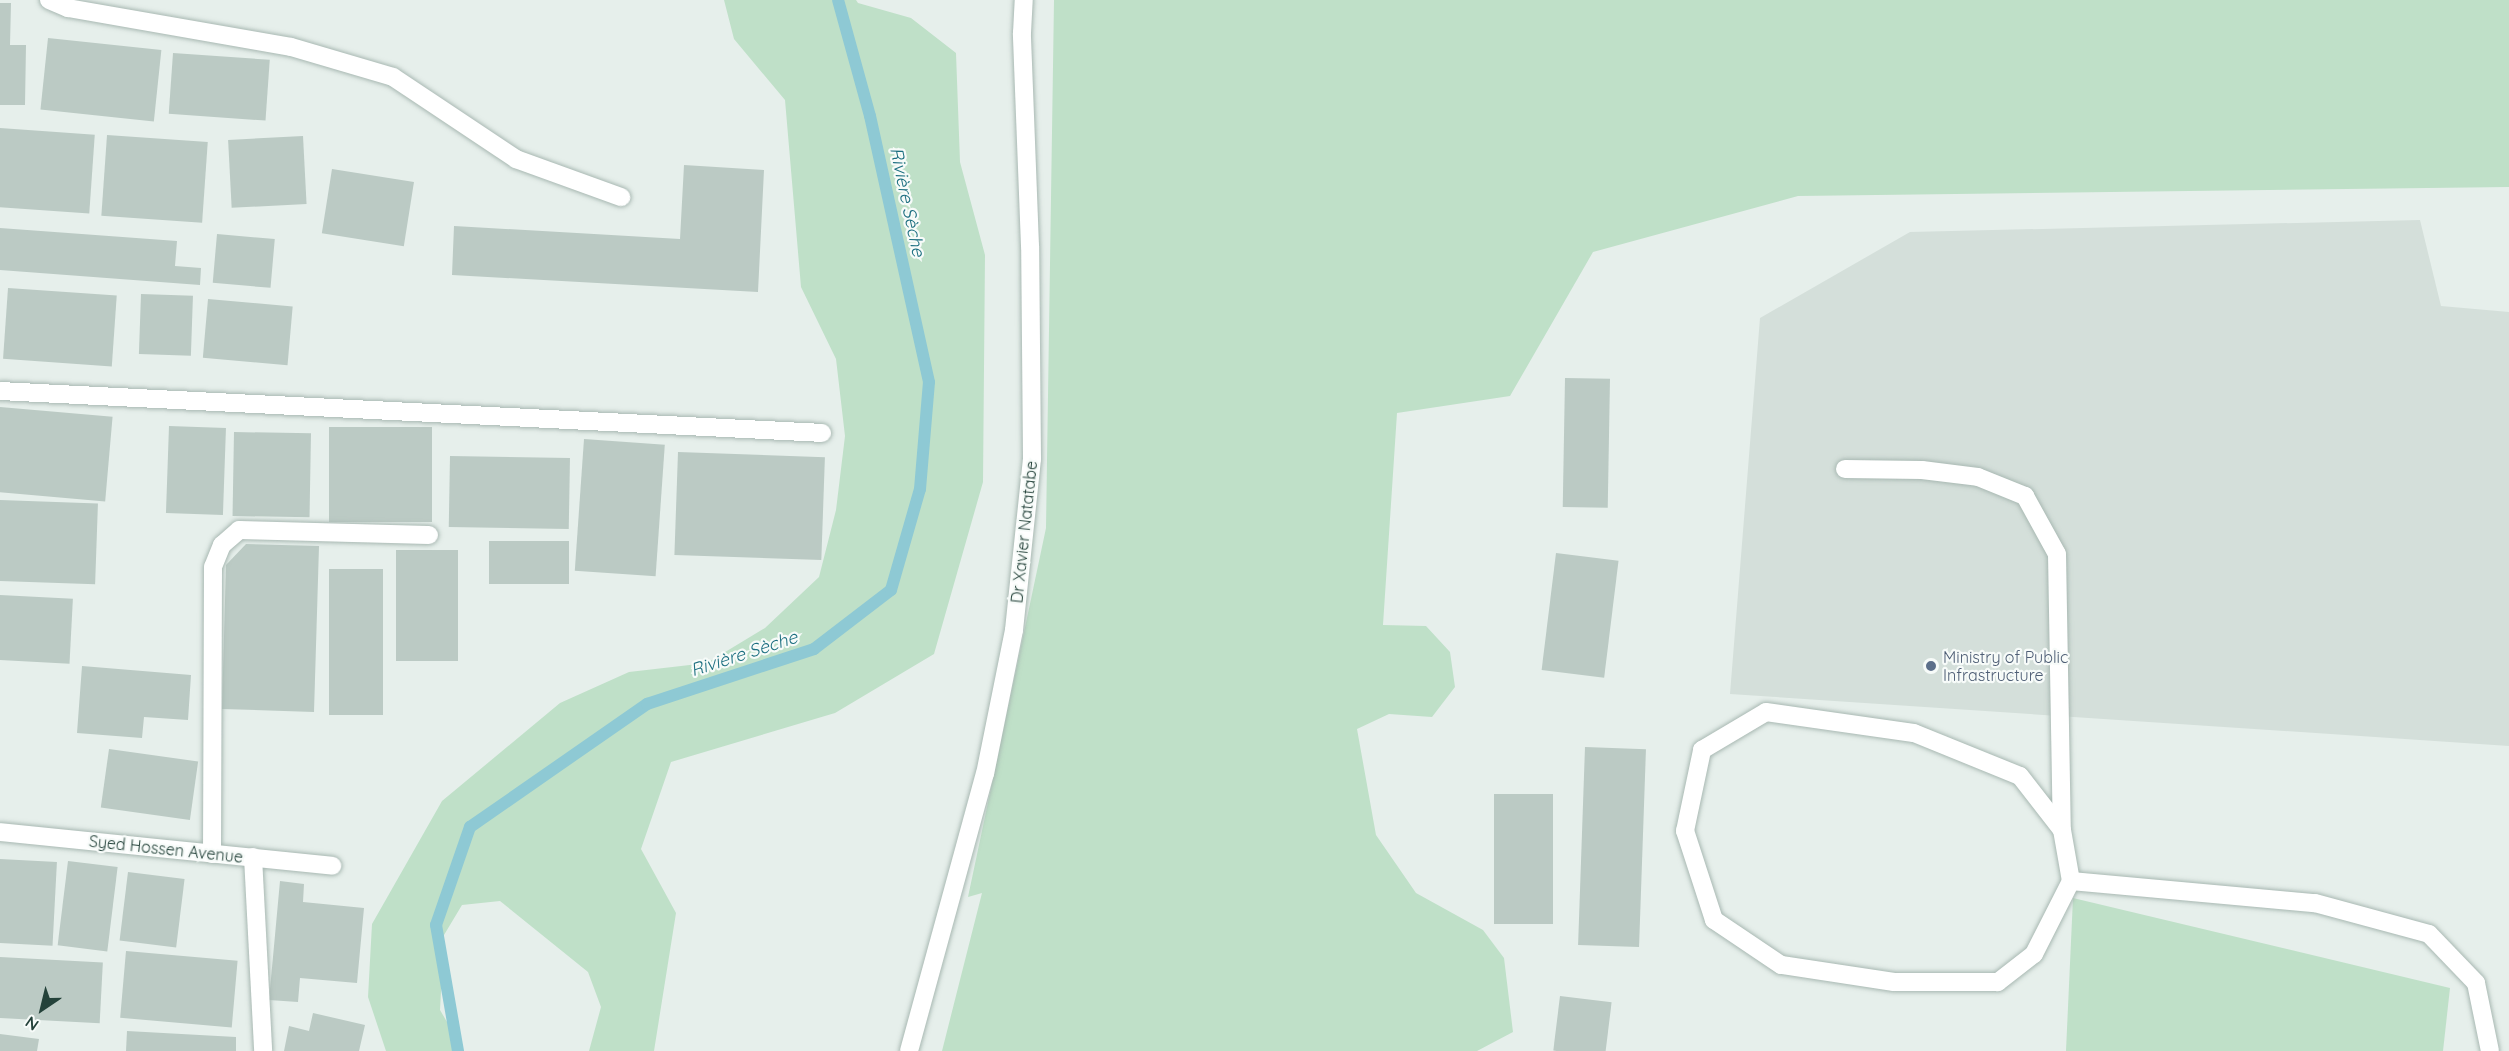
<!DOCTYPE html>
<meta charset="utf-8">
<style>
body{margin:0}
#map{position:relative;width:2509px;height:1051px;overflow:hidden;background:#e6efeb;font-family:Quicksand,sans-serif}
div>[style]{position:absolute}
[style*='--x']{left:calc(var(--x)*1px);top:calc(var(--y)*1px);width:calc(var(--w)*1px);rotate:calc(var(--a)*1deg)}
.built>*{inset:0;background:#d4dfda}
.green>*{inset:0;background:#bfe0c8}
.stream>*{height:12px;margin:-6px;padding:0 6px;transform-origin:6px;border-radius:6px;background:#8ec9d4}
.building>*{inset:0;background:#bbcac4;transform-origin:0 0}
.roads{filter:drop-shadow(0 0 2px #a8b8b2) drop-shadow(0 0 2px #a8b8b2)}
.service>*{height:18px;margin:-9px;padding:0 9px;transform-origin:9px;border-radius:9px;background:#fff}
.minor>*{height:18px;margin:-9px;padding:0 9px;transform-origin:9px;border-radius:9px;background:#fff}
.secondary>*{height:18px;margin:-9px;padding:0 9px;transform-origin:9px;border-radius:9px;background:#fff}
.dots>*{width:16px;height:16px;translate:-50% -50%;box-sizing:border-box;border:3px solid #f7fbf9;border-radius:50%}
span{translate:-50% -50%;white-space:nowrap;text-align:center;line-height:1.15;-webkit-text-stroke:4.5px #f7fbf9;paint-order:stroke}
.street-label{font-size:16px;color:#24423a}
.service-label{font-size:16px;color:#4e5e75}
.left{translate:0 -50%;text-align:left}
.water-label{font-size:18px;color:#1c6f80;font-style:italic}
.north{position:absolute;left:12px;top:979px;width:60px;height:60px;-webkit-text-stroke:4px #f7fbf9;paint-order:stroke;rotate:215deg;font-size:16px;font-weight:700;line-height:24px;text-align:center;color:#24423a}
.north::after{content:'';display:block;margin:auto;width:21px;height:27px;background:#24423a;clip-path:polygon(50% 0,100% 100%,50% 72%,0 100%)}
</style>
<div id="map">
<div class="built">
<i style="clip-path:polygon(2420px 220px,2441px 306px,2509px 312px,2509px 746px,1730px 694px,1760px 318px,1910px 232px)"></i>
</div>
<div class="green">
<i style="clip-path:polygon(724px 0,856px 0,858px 3px,911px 18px,956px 53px,960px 162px,985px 255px,983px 482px,934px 654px,835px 713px,671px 762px,641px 849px,676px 913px,654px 1051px,589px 1051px,601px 1007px,588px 972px,500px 901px,462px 905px,444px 935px,440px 1010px,464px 1051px,386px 1051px,368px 997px,372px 924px,442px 801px,560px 703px,629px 672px,707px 663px,765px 628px,819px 577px,836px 510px,845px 436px,836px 359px,801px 287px,785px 100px,734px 39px)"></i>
<i style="clip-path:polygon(1054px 0,2509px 0,2509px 187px,1798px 196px,1593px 252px,1510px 396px,1397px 413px,1383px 625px,1426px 626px,1450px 652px,1455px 687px,1432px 717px,1389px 714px,1357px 729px,1376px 835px,1416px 893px,1483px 930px,1504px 958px,1513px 1032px,1477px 1051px,942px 1051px,982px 893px,968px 897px,1046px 528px)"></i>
<i style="clip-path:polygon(2073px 898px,2450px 988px,2443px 1051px,2066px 1051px)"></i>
</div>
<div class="stream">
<i style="--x:458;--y:1051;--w:128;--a:-99.9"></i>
<i style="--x:436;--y:925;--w:104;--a:-70.9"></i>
<i style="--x:470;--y:827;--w:216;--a:-34.8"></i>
<i style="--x:647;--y:704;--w:176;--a:-18.2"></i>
<i style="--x:814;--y:649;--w:97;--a:-37.5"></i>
<i style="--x:891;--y:590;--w:105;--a:-74"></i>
<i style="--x:920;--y:489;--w:107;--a:-85.2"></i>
<i style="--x:929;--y:382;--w:272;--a:-102.5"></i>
<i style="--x:870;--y:116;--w:120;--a:-105.4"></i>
</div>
<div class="building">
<i style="clip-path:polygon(0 3px,11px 3px,10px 45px,26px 45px,25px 105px,0 105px)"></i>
<i style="left:48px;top:38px;width:114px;height:72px;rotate:6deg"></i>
<i style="left:173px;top:53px;width:97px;height:61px;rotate:4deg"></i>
<i style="left:0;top:128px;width:95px;height:79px;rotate:4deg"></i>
<i style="left:107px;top:135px;width:101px;height:81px;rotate:4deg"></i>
<i style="left:303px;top:136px;width:68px;height:75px;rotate:87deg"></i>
<i style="clip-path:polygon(684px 165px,764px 170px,758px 292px,452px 275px,454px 226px,680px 239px)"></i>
<i style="left:332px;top:169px;width:83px;height:65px;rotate:9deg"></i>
<i style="clip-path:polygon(0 228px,177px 241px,175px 266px,201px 268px,200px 285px,0 270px)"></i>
<i style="left:217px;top:234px;width:58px;height:49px;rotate:5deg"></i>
<i style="left:8px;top:288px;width:109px;height:71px;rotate:4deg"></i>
<i style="left:141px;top:294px;width:52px;height:60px;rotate:2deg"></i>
<i style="left:208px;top:299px;width:85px;height:59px;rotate:5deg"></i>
<i style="left:1565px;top:378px;width:45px;height:129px;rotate:1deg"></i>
<i style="left:0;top:407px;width:113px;height:85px;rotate:5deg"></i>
<i style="left:169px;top:426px;width:57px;height:87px;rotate:2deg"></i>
<i style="left:329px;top:427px;width:103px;height:95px"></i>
<i style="left:234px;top:432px;width:77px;height:84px;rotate:1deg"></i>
<i style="left:584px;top:439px;width:81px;height:132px;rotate:4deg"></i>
<i style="left:678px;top:452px;width:147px;height:103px;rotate:2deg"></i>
<i style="left:450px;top:456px;width:120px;height:71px;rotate:1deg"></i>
<i style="left:0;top:500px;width:98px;height:81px;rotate:2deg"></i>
<i style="left:489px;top:541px;width:80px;height:43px"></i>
<i style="clip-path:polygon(246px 544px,319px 546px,314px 712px,222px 709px,226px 565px)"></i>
<i style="left:396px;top:550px;width:62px;height:111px"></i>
<i style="left:1556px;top:553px;width:63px;height:118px;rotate:7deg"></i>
<i style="left:329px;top:569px;width:54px;height:146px"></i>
<i style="left:0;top:595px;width:73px;height:65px;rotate:3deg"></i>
<i style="clip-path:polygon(82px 666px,191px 675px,188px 720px,144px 717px,142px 738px,77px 733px)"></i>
<i style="left:1585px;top:747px;width:61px;height:198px;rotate:2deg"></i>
<i style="left:109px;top:749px;width:90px;height:59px;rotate:8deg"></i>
<i style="left:1494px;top:794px;width:59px;height:130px"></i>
<i style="left:0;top:859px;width:57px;height:84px;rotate:3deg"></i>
<i style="left:68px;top:861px;width:50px;height:85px;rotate:7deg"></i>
<i style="left:128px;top:872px;width:57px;height:69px;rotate:7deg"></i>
<i style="clip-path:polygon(280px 881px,304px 884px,303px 902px,364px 908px,357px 983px,300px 978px,298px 1002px,269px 1000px)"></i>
<i style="left:126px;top:951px;width:112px;height:67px;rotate:5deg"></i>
<i style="left:0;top:957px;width:103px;height:61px;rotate:3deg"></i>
<i style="left:1560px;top:996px;width:52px;height:55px;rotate:7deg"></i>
<i style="clip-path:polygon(313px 1013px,365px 1025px,359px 1051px,284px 1051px,289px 1026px,309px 1031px)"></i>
<i style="clip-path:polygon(127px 1031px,236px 1037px,236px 1051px,126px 1051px)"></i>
<i style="clip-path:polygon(0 1034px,39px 1039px,37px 1051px,0 1051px)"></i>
</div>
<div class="roads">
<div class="service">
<i style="--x:1845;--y:469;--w:77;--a:0.7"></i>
<i style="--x:1922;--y:470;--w:56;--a:7.1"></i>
<i style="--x:1978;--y:477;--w:51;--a:22"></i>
<i style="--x:2025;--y:496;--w:66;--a:61.1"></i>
<i style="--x:2057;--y:554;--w:276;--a:89"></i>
<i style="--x:1766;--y:712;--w:149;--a:8.1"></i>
<i style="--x:1914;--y:733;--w:114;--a:22.1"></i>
<i style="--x:2020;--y:776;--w:68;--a:52.1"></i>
<i style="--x:2062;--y:830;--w:52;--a:80"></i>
<i style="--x:2071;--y:881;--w:82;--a:116.9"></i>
<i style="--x:2034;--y:954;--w:46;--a:142.1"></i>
<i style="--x:1998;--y:982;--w:104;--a:180"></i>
<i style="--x:1894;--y:982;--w:114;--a:-171.4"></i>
<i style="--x:1781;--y:965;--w:81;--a:-146.1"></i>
<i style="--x:1714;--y:920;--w:94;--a:-108"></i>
<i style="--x:1685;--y:831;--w:83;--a:-78.1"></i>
<i style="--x:1702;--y:750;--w:74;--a:-30.7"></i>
<i style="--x:2071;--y:881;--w:245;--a:5.2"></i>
<i style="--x:2315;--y:903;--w:118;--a:15.2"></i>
<i style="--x:2429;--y:934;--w:68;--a:46.2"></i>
<i style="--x:2476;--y:983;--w:69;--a:78.4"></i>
</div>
<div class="minor">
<i style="--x:49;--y:0;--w:21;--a:23"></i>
<i style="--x:68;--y:8;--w:226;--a:9.9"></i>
<i style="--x:291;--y:47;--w:106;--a:16.4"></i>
<i style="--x:393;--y:77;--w:148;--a:33.7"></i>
<i style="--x:516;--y:159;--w:112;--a:19.9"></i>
<i style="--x:0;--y:391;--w:823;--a:2.92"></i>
<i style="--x:0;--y:832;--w:334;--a:5.8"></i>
<i style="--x:212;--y:854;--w:287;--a:-89.8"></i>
<i style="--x:213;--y:567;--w:24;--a:-68"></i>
<i style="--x:222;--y:545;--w:23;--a:-41"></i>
<i style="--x:239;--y:530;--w:190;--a:1.5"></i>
<i style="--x:253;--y:857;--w:194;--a:87"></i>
</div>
<div class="secondary">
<i style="--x:909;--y:1051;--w:287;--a:-74.7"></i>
<i style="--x:985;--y:774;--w:147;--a:-78.6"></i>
<i style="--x:1014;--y:630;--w:172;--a:-84"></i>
<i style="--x:1032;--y:459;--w:213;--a:-90.5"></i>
<i style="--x:1030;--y:246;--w:213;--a:-92.2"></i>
<i style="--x:1022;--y:33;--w:33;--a:-87"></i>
</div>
</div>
<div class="dots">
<i style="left:1931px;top:666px;background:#5c6f8a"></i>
</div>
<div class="street-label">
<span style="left:1024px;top:532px;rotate:-84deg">Dr Xavier Natatabe</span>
<span style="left:166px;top:849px;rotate:6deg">Syed Hossen Avenue</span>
</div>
<div class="service-label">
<span class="left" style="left:1943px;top:666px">Ministry of Public<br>Infrastructure</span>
</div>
<div class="water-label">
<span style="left:907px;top:202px;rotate:78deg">Rivière Sèche</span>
<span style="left:744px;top:654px;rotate:-18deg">Rivière Sèche</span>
</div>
<div class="north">N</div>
</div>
